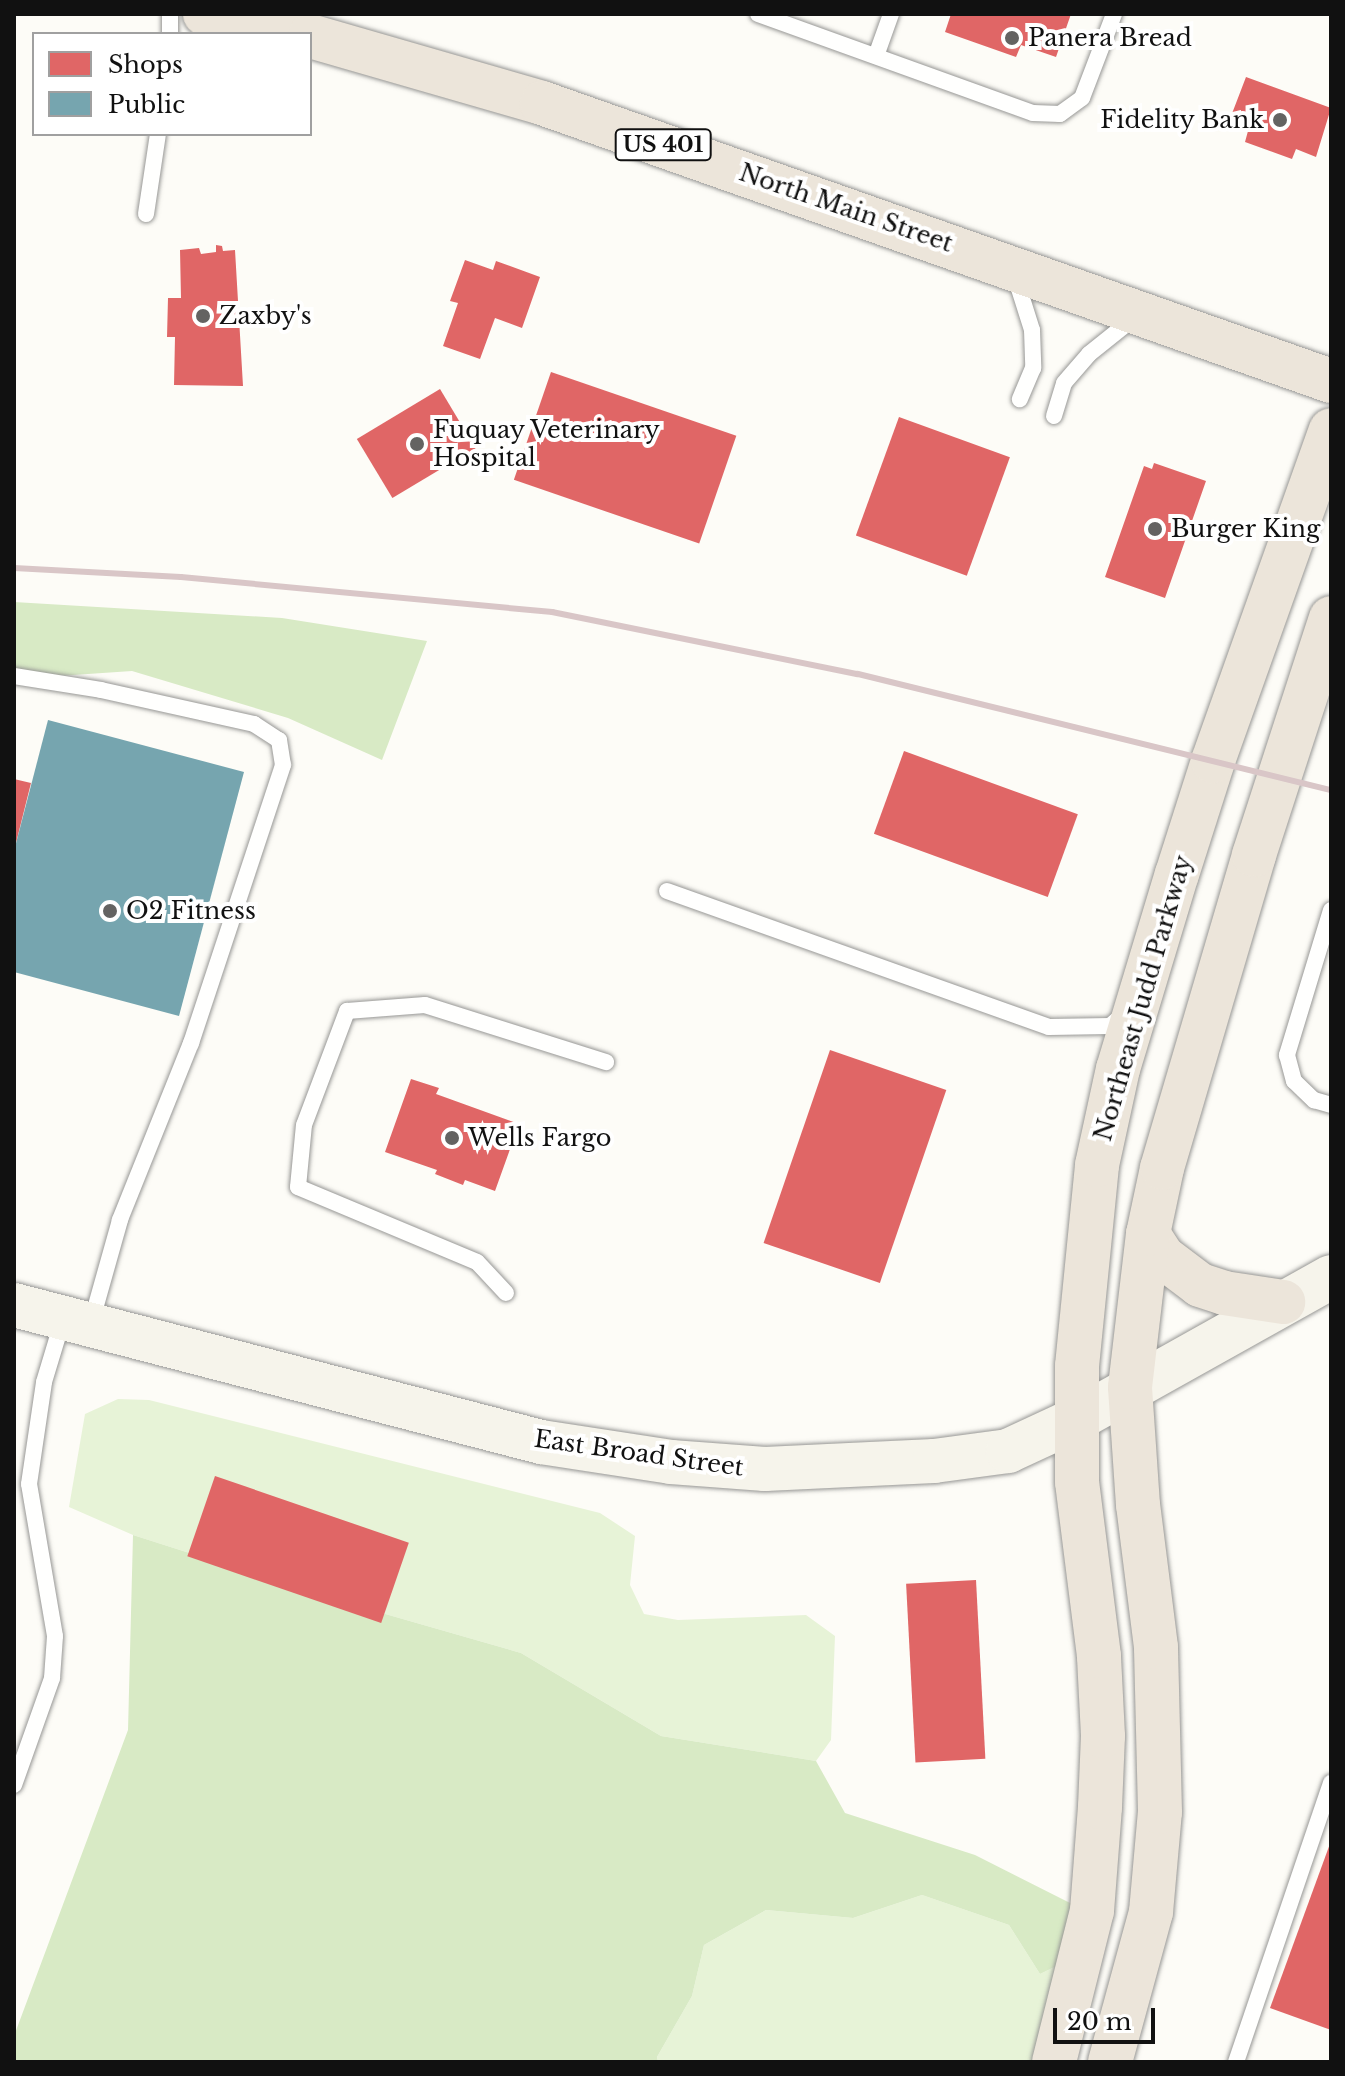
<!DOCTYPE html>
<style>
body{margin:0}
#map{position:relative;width:1345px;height:2076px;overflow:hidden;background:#fdfcf7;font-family:"Libre Baskerville",serif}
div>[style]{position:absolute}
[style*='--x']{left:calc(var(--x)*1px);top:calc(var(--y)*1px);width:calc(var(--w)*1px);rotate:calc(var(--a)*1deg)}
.green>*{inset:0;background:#e7f3d7}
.forest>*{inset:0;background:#d8eac5}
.shops>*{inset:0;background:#e06666;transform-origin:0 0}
.public>*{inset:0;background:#76a5af}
.roads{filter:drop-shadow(0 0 2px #979795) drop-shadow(0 0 2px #979795)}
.service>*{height:16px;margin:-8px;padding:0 8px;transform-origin:8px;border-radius:8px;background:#fffffe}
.secondary>*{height:44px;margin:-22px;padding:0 22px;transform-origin:22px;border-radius:22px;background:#f6f4eb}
.trunk>*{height:44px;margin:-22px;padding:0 22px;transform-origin:22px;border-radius:22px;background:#ece5da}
.rail>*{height:6px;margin:-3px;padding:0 3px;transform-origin:3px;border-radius:3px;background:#d9c6c7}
.dots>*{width:22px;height:22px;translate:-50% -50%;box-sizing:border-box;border:4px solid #fff;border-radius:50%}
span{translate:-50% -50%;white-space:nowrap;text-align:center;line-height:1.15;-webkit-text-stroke:8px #fff;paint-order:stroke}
.shield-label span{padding:2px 6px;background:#fff;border:2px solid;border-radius:6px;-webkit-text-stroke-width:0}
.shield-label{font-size:22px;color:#111;font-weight:700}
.poi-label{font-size:24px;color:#111}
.left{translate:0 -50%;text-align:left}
.right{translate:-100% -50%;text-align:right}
.street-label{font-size:24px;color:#111}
.frame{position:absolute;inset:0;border:16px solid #111;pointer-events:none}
.legend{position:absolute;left:32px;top:32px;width:280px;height:104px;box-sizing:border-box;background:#fff;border:2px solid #a0a0a0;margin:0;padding:10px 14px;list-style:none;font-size:24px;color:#111}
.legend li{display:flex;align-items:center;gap:16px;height:40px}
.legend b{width:40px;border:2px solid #a0a0a0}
.scale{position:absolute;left:1053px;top:2008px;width:102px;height:36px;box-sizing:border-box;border:4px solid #111;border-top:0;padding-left:10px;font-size:24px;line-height:28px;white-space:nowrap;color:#111;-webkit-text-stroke:6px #fff;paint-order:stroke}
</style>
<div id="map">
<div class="green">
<i style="clip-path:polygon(118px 1399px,149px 1400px,600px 1513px,635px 1536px,630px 1585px,644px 1614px,678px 1620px,806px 1615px,835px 1636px,831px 1740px,816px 1761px,661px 1736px,521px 1653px,333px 1599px,133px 1535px,69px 1507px,85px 1414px)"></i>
<i style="clip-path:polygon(922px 1895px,1009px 1925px,1040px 1974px,1067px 1961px,1032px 2062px,658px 2062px,657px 2057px,692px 1996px,704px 1945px,766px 1910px,853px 1918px)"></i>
</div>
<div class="forest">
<i style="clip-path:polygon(14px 602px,282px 618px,427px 641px,382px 760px,288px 718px,132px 671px,14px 679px)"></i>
<i style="clip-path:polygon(133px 1535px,333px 1599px,521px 1653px,661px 1736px,816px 1761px,845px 1813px,975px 1855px,1076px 1906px,1067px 1961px,1040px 1974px,1009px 1925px,922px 1895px,853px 1918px,766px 1910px,704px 1945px,692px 1996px,657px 2057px,658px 2062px,14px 2062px,14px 2036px,128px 1730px)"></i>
</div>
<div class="shops">
<i style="clip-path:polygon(951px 14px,1071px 14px,1056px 57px,1021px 45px,1016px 57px,945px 32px)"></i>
<i style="clip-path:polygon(1246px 77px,1331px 108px,1316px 157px,1296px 149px,1292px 159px,1245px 142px,1248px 131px,1228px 124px)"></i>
<i style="clip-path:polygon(216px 245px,222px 246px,223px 251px,235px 250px,243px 386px,174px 385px,175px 337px,167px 337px,168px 298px,181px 298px,180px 250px,199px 248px,201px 254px,216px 252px)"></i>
<i style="clip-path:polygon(465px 260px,493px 270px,496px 261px,540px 277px,522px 328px,495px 318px,480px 359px,443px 346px,458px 303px,450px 301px)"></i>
<i style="left:551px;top:372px;width:196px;height:114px;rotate:19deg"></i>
<i style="left:440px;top:389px;width:69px;height:97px;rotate:59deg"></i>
<i style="left:899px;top:417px;width:118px;height:126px;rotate:20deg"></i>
<i style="clip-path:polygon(1154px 463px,1206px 481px,1165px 598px,1105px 577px,1144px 466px,1152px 469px)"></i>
<i style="left:904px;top:751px;width:185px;height:88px;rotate:20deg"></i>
<i style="clip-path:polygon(14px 779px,31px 783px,15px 847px,14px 846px)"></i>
<i style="left:830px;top:1050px;width:123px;height:204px;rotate:19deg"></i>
<i style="clip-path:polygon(411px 1079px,439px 1088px,436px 1094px,519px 1124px,495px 1191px,465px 1180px,463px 1185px,435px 1174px,437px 1170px,385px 1152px)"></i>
<i style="left:215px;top:1476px;width:205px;height:85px;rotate:19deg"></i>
<i style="left:976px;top:1580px;width:179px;height:70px;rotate:87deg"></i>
<i style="clip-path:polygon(1331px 1841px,1331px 2030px,1270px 2008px)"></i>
</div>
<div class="public">
<i style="clip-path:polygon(48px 720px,244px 772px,179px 1016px,14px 972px,14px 851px)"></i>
</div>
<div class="roads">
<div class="service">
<i style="--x:170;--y:14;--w:20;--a:90"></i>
<i style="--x:758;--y:14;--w:292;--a:19.8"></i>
<i style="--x:1033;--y:113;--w:27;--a:2"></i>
<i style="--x:1060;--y:114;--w:27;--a:-36"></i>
<i style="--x:1082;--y:98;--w:90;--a:-69.1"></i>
<i style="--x:876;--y:56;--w:45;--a:-70.3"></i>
<i style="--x:146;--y:214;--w:81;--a:-81.5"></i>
<i style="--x:1015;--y:276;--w:57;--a:72.5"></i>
<i style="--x:1032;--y:330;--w:38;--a:88"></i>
<i style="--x:1033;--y:368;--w:34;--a:113"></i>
<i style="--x:1054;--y:416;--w:34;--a:-73"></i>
<i style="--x:1064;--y:383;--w:38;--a:-49"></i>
<i style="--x:1089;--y:354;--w:58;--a:-38.7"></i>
<i style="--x:14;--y:676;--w:88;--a:9.1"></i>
<i style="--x:101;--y:690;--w:157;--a:12.5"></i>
<i style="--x:254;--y:724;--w:30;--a:33"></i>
<i style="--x:279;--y:740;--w:25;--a:81"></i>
<i style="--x:283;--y:765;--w:293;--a:108.3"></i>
<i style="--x:191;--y:1043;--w:191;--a:111.9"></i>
<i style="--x:120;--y:1220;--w:107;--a:105.7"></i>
<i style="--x:667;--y:891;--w:405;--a:19.6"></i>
<i style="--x:1049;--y:1027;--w:61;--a:-0.9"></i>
<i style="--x:1110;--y:1026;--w:18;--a:-41"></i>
<i style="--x:1331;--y:910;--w:152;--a:106.9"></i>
<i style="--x:1287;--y:1055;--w:27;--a:75"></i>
<i style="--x:1294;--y:1081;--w:28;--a:44"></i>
<i style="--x:1314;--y:1100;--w:18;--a:16"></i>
<i style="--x:506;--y:1293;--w:42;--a:-133.1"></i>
<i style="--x:477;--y:1262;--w:194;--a:-157.3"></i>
<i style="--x:298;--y:1187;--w:62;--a:-84.5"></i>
<i style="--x:304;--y:1125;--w:122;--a:-69.3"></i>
<i style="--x:347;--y:1011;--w:78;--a:-4.4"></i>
<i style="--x:425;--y:1005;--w:190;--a:17.5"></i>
<i style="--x:14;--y:1785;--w:114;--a:-70.4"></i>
<i style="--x:52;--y:1678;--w:42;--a:-85.9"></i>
<i style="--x:55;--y:1636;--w:154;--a:-99.7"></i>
<i style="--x:29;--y:1484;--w:103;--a:-81.6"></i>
<i style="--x:44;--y:1382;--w:66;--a:-73.2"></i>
<i style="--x:1236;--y:2062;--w:295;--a:-71.2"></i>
</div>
<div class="secondary">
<i style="--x:14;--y:1305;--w:545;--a:14.57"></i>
<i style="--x:541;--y:1442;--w:132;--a:8.7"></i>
<i style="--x:671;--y:1462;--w:94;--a:4.3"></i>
<i style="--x:765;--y:1469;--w:169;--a:-2.7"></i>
<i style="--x:934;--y:1461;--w:75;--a:-7.7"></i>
<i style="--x:1008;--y:1451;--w:76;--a:-24.9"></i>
<i style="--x:1077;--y:1419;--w:291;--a:-29.2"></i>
</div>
<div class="trunk">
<i style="--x:205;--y:14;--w:97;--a:11.9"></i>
<i style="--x:310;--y:36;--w:241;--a:16.1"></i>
<i style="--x:542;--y:103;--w:837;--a:19.41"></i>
<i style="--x:1148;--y:1234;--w:27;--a:57"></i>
<i style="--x:1163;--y:1257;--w:46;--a:37.1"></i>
<i style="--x:1200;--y:1285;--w:25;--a:18"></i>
<i style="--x:1224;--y:1293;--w:60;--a:8.7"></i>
<i style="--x:1054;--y:2062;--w:156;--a:-75.9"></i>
<i style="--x:1092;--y:1911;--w:104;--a:-85.6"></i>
<i style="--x:1100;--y:1807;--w:71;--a:-87.6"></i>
<i style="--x:1103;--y:1736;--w:80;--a:-92.9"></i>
<i style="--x:1099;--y:1656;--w:175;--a:-97.2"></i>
<i style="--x:1077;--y:1482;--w:116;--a:-90"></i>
<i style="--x:1077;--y:1366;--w:202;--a:-84.3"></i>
<i style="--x:1097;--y:1165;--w:98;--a:-77.7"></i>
<i style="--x:1118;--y:1069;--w:204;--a:-73.2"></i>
<i style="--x:1177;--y:874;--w:119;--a:-72.3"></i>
<i style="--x:1213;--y:761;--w:351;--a:-70.4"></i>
<i style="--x:1110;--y:2062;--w:156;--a:-74.7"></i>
<i style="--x:1151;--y:1912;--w:100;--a:-84.9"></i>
<i style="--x:1160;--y:1812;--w:165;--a:-91.4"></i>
<i style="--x:1156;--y:1647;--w:143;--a:-97.2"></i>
<i style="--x:1138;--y:1505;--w:118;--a:-93.9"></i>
<i style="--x:1130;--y:1387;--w:154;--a:-83.3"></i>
<i style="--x:1148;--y:1234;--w:67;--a:-78"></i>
<i style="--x:1162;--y:1168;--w:326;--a:-73.6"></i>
<i style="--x:1254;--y:855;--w:249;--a:-72"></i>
</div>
</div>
<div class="rail">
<i style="--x:14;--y:568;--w:167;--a:3.1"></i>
<i style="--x:181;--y:577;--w:373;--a:5.4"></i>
<i style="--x:552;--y:612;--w:312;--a:11.5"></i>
<i style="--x:858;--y:674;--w:487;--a:13.8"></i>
</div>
<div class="dots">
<i style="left:1012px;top:38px;background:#646362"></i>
<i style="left:1280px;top:120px;background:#646362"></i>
<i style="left:203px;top:316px;background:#646362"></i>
<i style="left:417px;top:444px;background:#646362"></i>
<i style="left:1155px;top:529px;background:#646362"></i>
<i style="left:110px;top:911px;background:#646362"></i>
<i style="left:452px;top:1138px;background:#646362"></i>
</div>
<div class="shield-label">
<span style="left:663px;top:145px">US 401</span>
</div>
<div class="poi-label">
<span class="left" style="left:1028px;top:38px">Panera Bread</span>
<span class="right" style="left:1264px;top:120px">Fidelity Bank</span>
<span class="left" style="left:219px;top:316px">Zaxby's</span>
<span class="left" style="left:433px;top:444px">Fuquay Veterinary<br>Hospital</span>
<span class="left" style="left:1171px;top:529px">Burger King</span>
<span class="left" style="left:126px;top:911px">O2 Fitness</span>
<span class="left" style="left:468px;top:1138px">Wells Fargo</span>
</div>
<div class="street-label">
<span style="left:846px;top:208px;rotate:19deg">North Main Street</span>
<span style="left:1143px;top:998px;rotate:-74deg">Northeast Judd Parkway</span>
<span style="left:639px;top:1453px;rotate:8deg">East Broad Street</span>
</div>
<div class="frame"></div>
<ul class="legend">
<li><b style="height:22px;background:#e06666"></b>Shops</li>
<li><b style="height:22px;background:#76a5af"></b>Public</li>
</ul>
<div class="scale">20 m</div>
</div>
